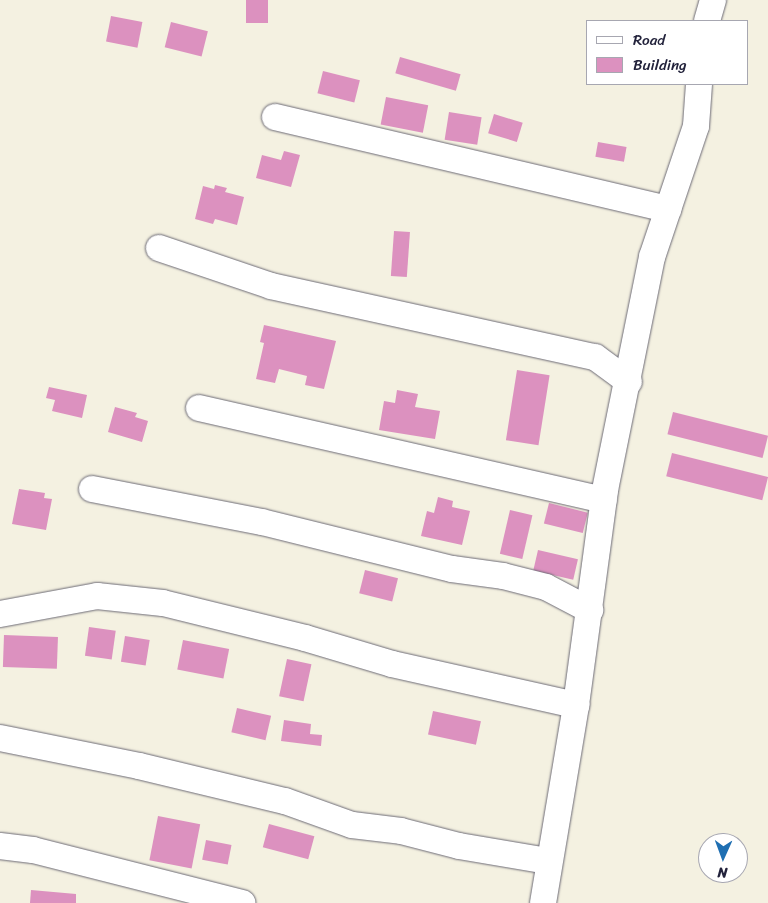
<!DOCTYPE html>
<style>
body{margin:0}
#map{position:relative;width:768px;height:903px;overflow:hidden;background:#f4f1e1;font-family:Sriracha,sans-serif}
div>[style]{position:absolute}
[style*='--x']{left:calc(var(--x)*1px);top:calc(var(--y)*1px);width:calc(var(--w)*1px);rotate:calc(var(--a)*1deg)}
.building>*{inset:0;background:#dc91bf;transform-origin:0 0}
.roads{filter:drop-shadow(0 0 1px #6c6a75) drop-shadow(0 0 1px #6c6a75)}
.minor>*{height:26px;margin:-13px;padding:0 13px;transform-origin:13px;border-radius:13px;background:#fff}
span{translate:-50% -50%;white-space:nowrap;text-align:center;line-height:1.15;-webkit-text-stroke:4px #fff;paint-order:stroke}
.legend{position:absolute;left:586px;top:20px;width:162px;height:65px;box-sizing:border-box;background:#fff;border:1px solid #a7a7b1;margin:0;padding:6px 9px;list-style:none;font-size:15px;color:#22223b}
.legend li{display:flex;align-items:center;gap:10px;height:25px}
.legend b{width:25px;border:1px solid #a7a7b1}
.north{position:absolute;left:698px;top:833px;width:50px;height:50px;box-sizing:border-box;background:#fff;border:1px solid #a7a7b1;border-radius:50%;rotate:182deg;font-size:14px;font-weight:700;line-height:20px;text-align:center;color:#22223b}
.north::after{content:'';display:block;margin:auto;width:18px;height:22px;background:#1f6fb2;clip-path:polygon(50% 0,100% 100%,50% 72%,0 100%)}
</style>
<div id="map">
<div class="building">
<i style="left:246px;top:0;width:22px;height:23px"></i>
<i style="left:111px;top:16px;width:32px;height:26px;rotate:11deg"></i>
<i style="left:171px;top:22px;width:38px;height:26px;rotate:14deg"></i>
<i style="left:400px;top:57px;width:63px;height:17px;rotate:16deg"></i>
<i style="left:323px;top:71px;width:38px;height:23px;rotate:14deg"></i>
<i style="left:386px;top:97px;width:43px;height:28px;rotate:11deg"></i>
<i style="left:449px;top:112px;width:33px;height:28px;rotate:9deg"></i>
<i style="left:494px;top:114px;width:30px;height:20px;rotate:17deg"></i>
<i style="left:598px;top:142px;width:29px;height:15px;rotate:10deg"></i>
<i style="clip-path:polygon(284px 151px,300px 155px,291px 187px,256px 178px,262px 155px,281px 160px)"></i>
<i style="clip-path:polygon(215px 185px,227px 188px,225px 192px,244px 197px,237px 225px,215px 219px,213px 224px,195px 219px,203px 186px,214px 189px)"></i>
<i style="left:394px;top:231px;width:16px;height:45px;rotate:4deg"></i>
<i style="clip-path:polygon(264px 325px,336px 341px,324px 389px,305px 385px,307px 376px,279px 369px,275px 383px,256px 379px,264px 343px,260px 342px)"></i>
<i style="left:517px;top:370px;width:33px;height:71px;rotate:9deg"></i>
<i style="clip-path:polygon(49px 387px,87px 395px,82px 418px,52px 411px,55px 400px,46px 398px)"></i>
<i style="clip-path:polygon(397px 390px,418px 394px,415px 407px,440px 411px,435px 439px,379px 430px,384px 401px,395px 403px)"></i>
<i style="clip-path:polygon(115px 407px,137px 413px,135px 417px,148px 421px,142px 442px,108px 432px)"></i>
<i style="left:673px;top:412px;width:98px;height:23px;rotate:14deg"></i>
<i style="left:672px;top:453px;width:99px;height:24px;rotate:14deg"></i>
<i style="clip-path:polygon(19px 489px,45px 493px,44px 498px,52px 499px,46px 530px,12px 524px)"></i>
<i style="clip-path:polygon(438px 497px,453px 501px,452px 507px,470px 511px,462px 545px,421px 536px,427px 511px,434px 513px)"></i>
<i style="left:549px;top:503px;width:40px;height:21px;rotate:14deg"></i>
<i style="left:510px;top:510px;width:23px;height:45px;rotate:13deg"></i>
<i style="left:538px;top:550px;width:41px;height:21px;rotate:13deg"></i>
<i style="left:365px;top:570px;width:34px;height:24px;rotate:14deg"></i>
<i style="left:89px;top:627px;width:27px;height:29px;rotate:8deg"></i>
<i style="left:4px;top:635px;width:54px;height:32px;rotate:2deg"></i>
<i style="left:125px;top:636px;width:25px;height:26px;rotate:9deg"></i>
<i style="left:183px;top:640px;width:47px;height:30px;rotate:11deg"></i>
<i style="left:287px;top:659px;width:25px;height:38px;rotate:12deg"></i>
<i style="left:237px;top:708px;width:35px;height:25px;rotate:13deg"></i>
<i style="left:433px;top:711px;width:49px;height:24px;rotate:12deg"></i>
<i style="clip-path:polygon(284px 720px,311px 724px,310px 734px,322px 735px,321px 746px,281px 741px)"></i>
<i style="left:158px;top:816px;width:43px;height:45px;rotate:11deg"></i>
<i style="left:269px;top:824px;width:47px;height:24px;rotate:15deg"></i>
<i style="left:206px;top:840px;width:26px;height:20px;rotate:11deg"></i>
<i style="clip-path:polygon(31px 890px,76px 894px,76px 903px,30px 903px)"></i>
</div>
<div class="roads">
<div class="minor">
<i style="--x:707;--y:21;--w:22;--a:-74"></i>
<i style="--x:275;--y:117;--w:404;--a:13.2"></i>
<i style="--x:159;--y:248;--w:118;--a:18.7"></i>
<i style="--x:271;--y:286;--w:332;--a:12.4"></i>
<i style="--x:595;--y:357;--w:42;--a:36.3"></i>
<i style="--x:199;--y:408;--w:415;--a:12.8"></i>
<i style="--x:92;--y:489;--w:173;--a:11"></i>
<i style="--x:262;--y:522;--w:196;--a:13.9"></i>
<i style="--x:452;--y:569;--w:51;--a:7.8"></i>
<i style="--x:503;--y:576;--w:44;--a:14.3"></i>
<i style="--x:546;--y:587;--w:50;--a:27.6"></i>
<i style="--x:0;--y:614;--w:99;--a:-10.5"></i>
<i style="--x:97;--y:596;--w:66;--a:6.1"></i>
<i style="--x:163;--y:603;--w:146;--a:13.8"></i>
<i style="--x:305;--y:638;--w:91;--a:16.6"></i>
<i style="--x:392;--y:664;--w:189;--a:12.6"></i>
<i style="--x:0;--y:738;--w:142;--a:11.4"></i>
<i style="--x:139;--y:766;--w:150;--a:13.5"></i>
<i style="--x:285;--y:801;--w:71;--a:19.7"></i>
<i style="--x:352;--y:825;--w:49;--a:7"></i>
<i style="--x:401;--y:831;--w:60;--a:14.5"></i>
<i style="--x:459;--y:846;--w:90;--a:9.6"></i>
<i style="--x:0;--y:846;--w:33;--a:7"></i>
<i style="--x:33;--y:850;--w:216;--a:14.2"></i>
<i style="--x:543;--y:903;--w:201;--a:-80.5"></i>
<i style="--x:576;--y:705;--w:217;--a:-82.3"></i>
<i style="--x:605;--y:490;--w:238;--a:-78.6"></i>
<i style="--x:652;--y:257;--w:138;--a:-71.4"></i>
<i style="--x:696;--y:126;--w:42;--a:-85.9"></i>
</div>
</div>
<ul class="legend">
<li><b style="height:6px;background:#fff"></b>Road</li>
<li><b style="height:14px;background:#dc91bf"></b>Building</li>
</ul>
<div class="north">N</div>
</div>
